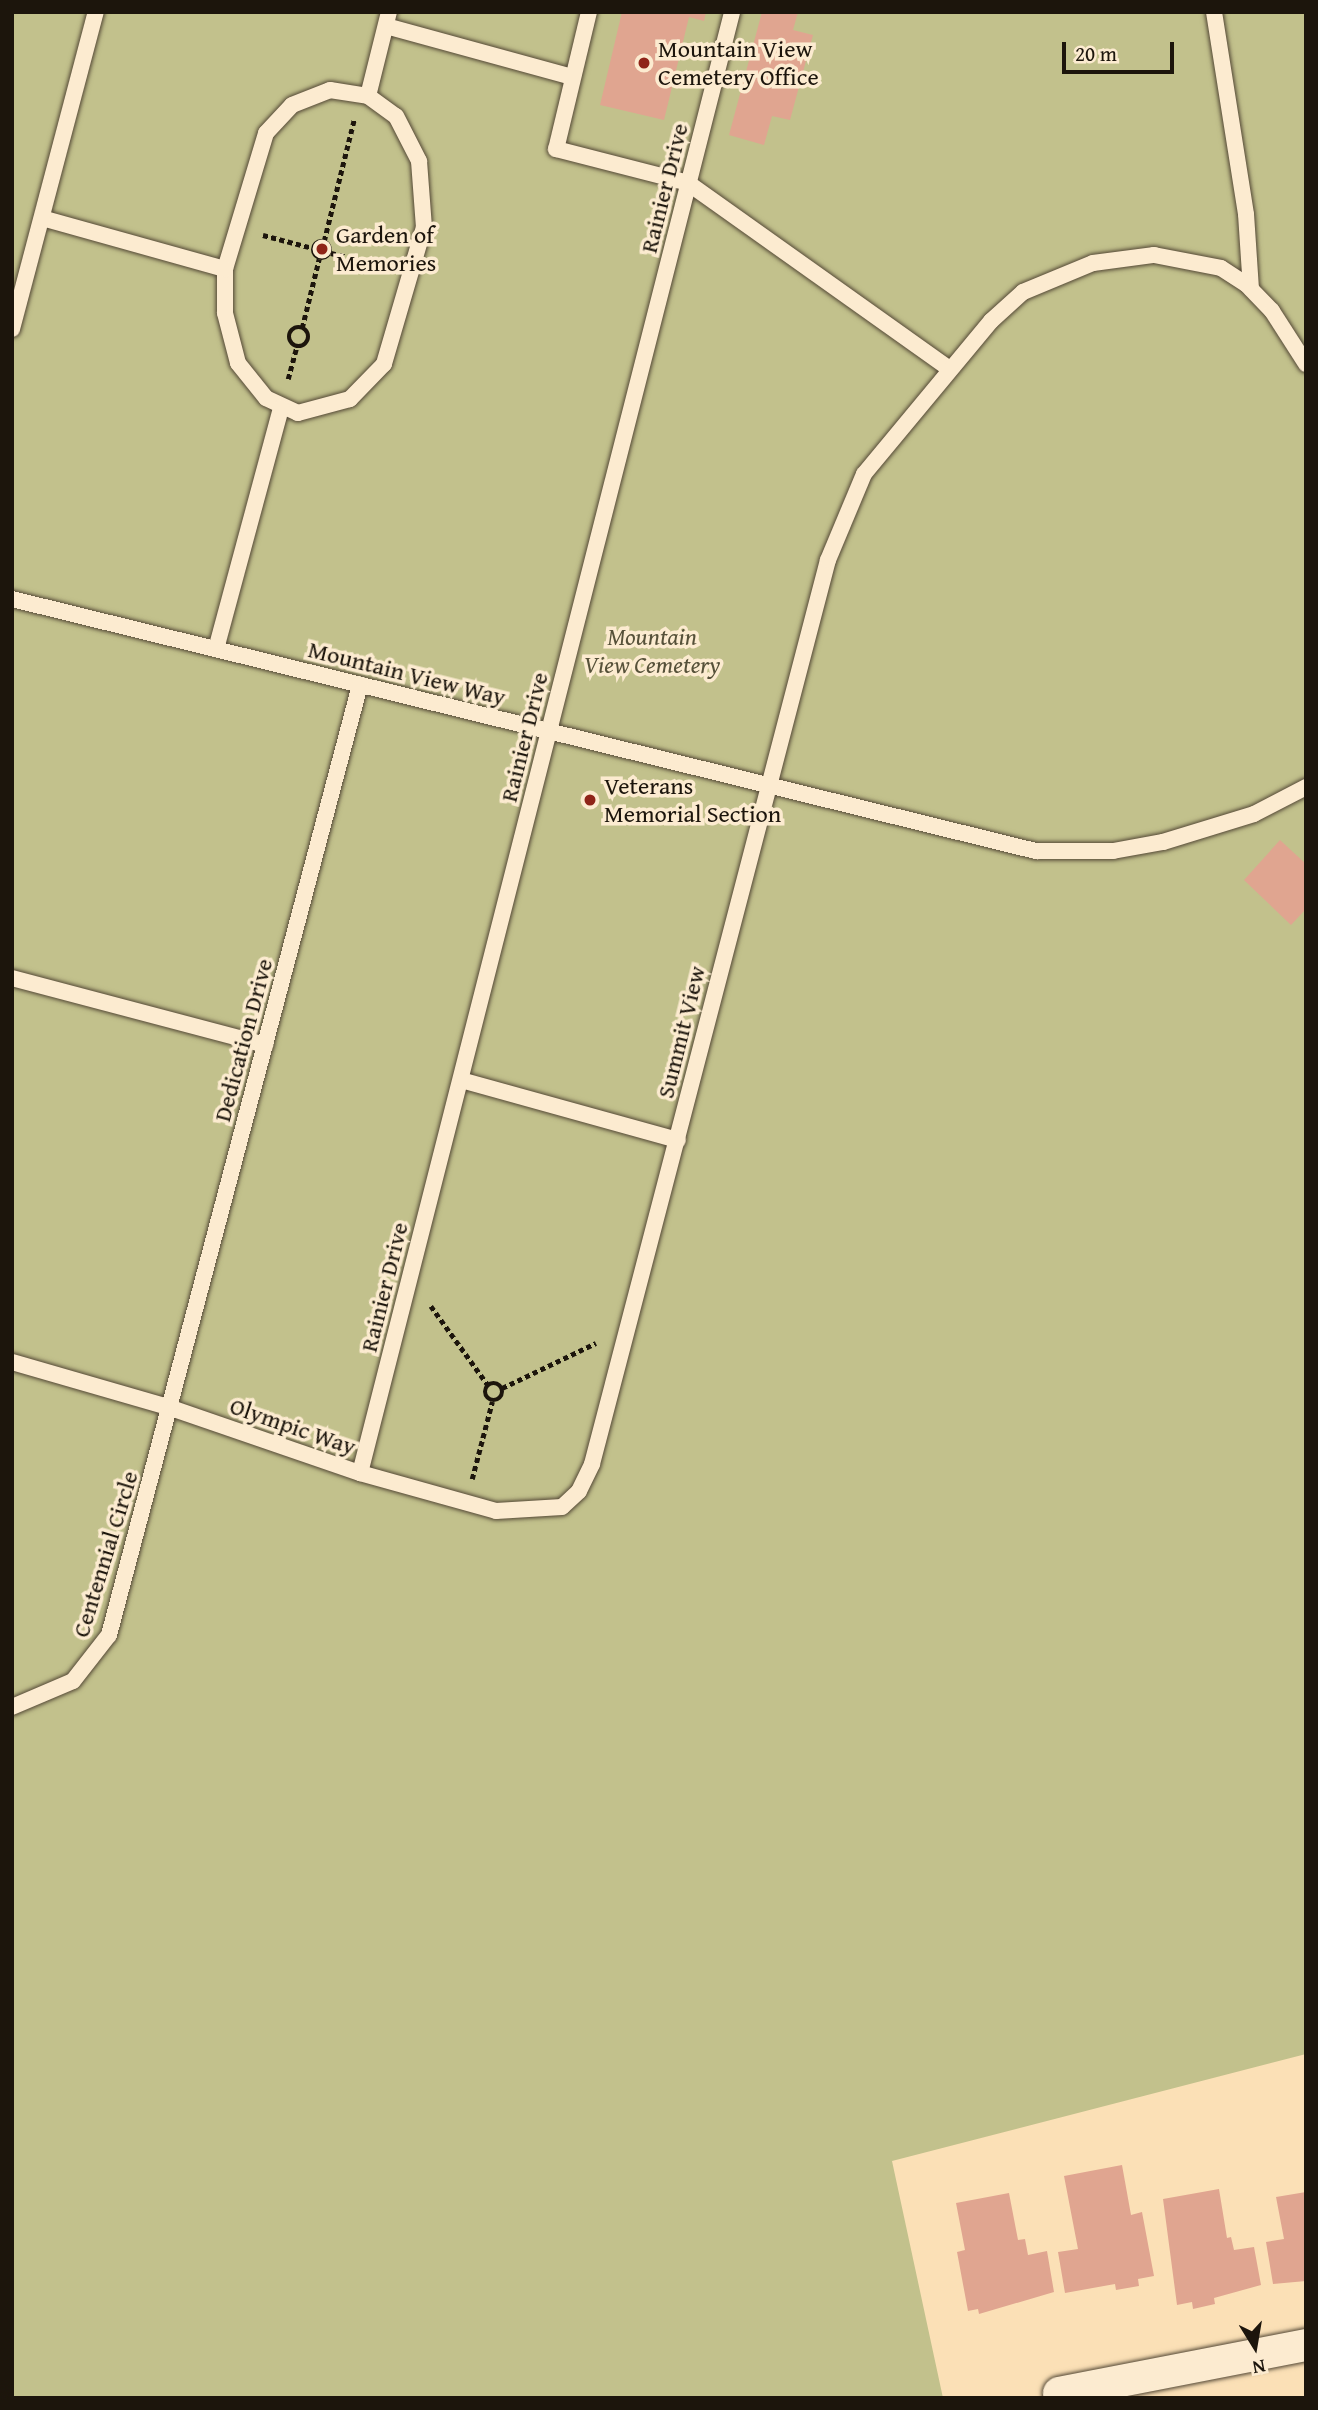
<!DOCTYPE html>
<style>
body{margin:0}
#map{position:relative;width:1318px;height:2410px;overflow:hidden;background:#fbe0b6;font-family:"Gentium Book Plus",serif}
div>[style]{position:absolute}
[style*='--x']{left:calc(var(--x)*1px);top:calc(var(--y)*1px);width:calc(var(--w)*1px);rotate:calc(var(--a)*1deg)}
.green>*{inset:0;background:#c2c18c}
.building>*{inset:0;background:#e0a590}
.path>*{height:4.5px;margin-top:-2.25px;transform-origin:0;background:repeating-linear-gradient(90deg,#1c150c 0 5px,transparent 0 8.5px)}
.path>.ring{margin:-2.25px;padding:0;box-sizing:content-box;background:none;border:4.5px solid #1c150c;border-radius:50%}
.roads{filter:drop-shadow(0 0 2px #544836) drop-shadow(0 0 2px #544836)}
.lane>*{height:16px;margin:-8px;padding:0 8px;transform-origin:8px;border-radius:8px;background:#fcebd0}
.street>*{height:32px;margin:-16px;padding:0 16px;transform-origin:16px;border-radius:16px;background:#fcebd0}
.dots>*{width:19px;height:19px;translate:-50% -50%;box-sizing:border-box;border:4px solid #fcebd0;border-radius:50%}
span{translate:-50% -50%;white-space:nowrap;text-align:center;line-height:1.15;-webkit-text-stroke:7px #fcebd0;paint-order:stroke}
.poi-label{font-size:24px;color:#1c150c}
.left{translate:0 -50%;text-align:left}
.street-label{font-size:24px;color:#1c150c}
.park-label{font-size:24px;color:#565139;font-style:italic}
.frame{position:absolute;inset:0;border:14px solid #1c150c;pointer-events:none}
.north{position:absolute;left:1220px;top:2312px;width:70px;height:70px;-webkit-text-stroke:5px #fcebd0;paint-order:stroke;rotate:169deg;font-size:19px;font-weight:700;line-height:28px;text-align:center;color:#1c150c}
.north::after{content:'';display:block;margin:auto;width:24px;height:32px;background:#1c150c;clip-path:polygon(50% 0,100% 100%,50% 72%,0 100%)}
.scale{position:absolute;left:1062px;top:42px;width:112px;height:32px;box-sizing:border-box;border:4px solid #1c150c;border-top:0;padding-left:9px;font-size:21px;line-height:24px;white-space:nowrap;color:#1c150c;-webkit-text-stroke:5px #fcebd0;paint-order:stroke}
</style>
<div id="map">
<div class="green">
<i style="clip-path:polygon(12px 12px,1306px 12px,1306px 2054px,892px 2161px,943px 2398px,12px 2398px)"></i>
</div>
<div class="building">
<i style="clip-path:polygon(622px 12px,706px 12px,704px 21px,689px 17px,664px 120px,600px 105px)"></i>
<i style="clip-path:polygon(762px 12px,798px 12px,793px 30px,813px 35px,790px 120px,772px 116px,764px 145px,729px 135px)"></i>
<i style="clip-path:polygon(1280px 840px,1306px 864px,1306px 909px,1291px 925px,1244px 880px)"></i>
<i style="clip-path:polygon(1122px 2165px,1131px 2215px,1142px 2212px,1154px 2276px,1138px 2279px,1139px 2286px,1116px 2290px,1115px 2284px,1065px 2293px,1058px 2252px,1078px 2249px,1064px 2176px)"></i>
<i style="clip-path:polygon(1219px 2189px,1227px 2238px,1231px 2237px,1234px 2250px,1254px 2247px,1261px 2285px,1214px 2298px,1215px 2304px,1193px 2309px,1192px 2302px,1177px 2305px,1163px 2199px)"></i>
<i style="clip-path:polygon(1306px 2192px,1306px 2281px,1273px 2284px,1266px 2242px,1284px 2239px,1276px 2197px)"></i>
<i style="clip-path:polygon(1009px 2193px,1018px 2240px,1025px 2239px,1028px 2255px,1047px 2251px,1054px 2292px,979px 2314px,978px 2309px,968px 2311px,957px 2252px,965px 2250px,956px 2203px)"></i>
</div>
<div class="path">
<i style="--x:263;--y:235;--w:52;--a:14.6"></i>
<i class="ring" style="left:313px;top:241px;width:13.5px;height:13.5px"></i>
<i style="--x:324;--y:241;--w:125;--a:-76.1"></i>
<i style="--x:331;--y:253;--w:55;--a:13.8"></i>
<i class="ring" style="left:289px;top:327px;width:15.5px;height:15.5px"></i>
<i style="--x:302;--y:328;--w:71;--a:-76.2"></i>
<i style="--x:288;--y:379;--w:34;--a:-75"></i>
<i style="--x:431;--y:1306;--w:97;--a:54.2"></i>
<i class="ring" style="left:485px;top:1383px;width:13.5px;height:13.5px"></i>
<i style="--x:502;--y:1388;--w:104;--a:-25.6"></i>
<i style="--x:472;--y:1479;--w:80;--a:-75.4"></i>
</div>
<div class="roads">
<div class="lane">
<i style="--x:589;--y:12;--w:141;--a:103.5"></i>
<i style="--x:556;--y:149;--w:136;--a:14.4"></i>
<i style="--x:688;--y:183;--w:319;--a:35.4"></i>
<i style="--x:1214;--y:12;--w:205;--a:81"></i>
<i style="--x:1246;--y:214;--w:75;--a:86.2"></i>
<i style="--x:386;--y:26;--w:193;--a:15.3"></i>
<i style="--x:330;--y:90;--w:38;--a:9"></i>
<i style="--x:368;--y:96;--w:34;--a:36"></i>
<i style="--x:396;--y:116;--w:51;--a:62.9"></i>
<i style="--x:419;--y:161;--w:66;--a:85.7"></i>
<i style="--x:424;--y:227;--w:143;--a:106.3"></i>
<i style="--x:384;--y:364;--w:49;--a:134.2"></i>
<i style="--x:350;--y:399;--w:54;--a:164.9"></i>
<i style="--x:298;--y:413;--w:35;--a:-155"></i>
<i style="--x:266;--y:398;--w:45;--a:-128.7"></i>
<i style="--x:238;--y:363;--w:52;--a:-104.6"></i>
<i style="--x:225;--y:313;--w:44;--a:-90"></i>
<i style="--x:225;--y:269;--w:142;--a:-73.2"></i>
<i style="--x:266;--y:133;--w:38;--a:-47"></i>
<i style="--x:292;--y:105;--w:41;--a:-21.5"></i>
<i style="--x:368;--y:96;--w:87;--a:-76"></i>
<i style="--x:42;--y:218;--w:190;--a:15.6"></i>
<i style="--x:12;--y:329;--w:328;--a:-75.2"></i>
<i style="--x:12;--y:599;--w:1055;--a:13.83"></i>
<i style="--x:1036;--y:851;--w:77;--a:0"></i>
<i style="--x:1113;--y:851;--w:51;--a:-10.2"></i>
<i style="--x:1163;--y:842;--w:95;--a:-17.1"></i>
<i style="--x:1254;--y:814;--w:59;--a:-27.4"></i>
<i style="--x:216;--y:649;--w:250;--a:-74.9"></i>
<i style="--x:12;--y:978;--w:262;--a:14.8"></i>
<i style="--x:461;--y:1080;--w:225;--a:15.5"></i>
<i style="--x:12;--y:1362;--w:166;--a:16.1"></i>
<i style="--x:171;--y:1408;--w:200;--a:19"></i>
<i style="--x:360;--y:1473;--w:141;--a:15.6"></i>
<i style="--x:496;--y:1511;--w:66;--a:-3.5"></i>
<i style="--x:562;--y:1507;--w:23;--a:-43"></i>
<i style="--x:579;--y:1491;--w:30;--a:-64"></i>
<i style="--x:592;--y:1464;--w:934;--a:-75.37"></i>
<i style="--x:828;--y:560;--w:93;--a:-67.3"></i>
<i style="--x:864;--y:474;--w:199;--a:-50.3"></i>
<i style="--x:991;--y:321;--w:43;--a:-42.2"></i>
<i style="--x:1023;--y:292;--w:76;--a:-22.5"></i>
<i style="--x:1093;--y:263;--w:62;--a:-7.5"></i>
<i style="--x:1154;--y:255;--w:68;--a:11"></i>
<i style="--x:1221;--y:268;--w:30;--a:33"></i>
<i style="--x:1246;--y:284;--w:37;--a:46"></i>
<i style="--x:1272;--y:311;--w:63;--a:57.3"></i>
<i style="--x:360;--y:1473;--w:1508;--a:-75.71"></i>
<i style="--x:12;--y:1707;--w:66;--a:-23.1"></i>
<i style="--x:73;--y:1681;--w:58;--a:-52"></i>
<i style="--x:109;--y:1635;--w:983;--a:-75.2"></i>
</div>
<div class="street">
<i style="--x:1059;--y:2393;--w:252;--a:-11"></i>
</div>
</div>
<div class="dots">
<i style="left:644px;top:63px;background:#8f2418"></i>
<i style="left:322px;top:249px;background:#8f2418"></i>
<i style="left:590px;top:800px;background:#8f2418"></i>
</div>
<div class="poi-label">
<span class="left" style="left:658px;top:63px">Mountain View<br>Cemetery Office</span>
<span class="left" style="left:336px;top:249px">Garden of<br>Memories</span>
<span class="left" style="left:604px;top:800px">Veterans<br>Memorial Section</span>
</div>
<div class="street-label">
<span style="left:664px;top:188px;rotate:-76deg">Rainier Drive</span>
<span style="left:407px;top:673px;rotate:14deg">Mountain View Way</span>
<span style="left:524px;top:737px;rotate:-76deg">Rainier Drive</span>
<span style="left:681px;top:1032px;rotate:-76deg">Summit View</span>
<span style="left:243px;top:1040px;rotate:-75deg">Dedication Drive</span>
<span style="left:384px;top:1287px;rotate:-76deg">Rainier Drive</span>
<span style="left:293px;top:1426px;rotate:19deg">Olympic Way</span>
<span style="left:105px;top:1554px;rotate:-73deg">Centennial Circle</span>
</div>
<div class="park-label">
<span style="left:652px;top:651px">Mountain<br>View Cemetery</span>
</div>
<div class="frame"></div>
<div class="north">N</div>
<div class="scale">20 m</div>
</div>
